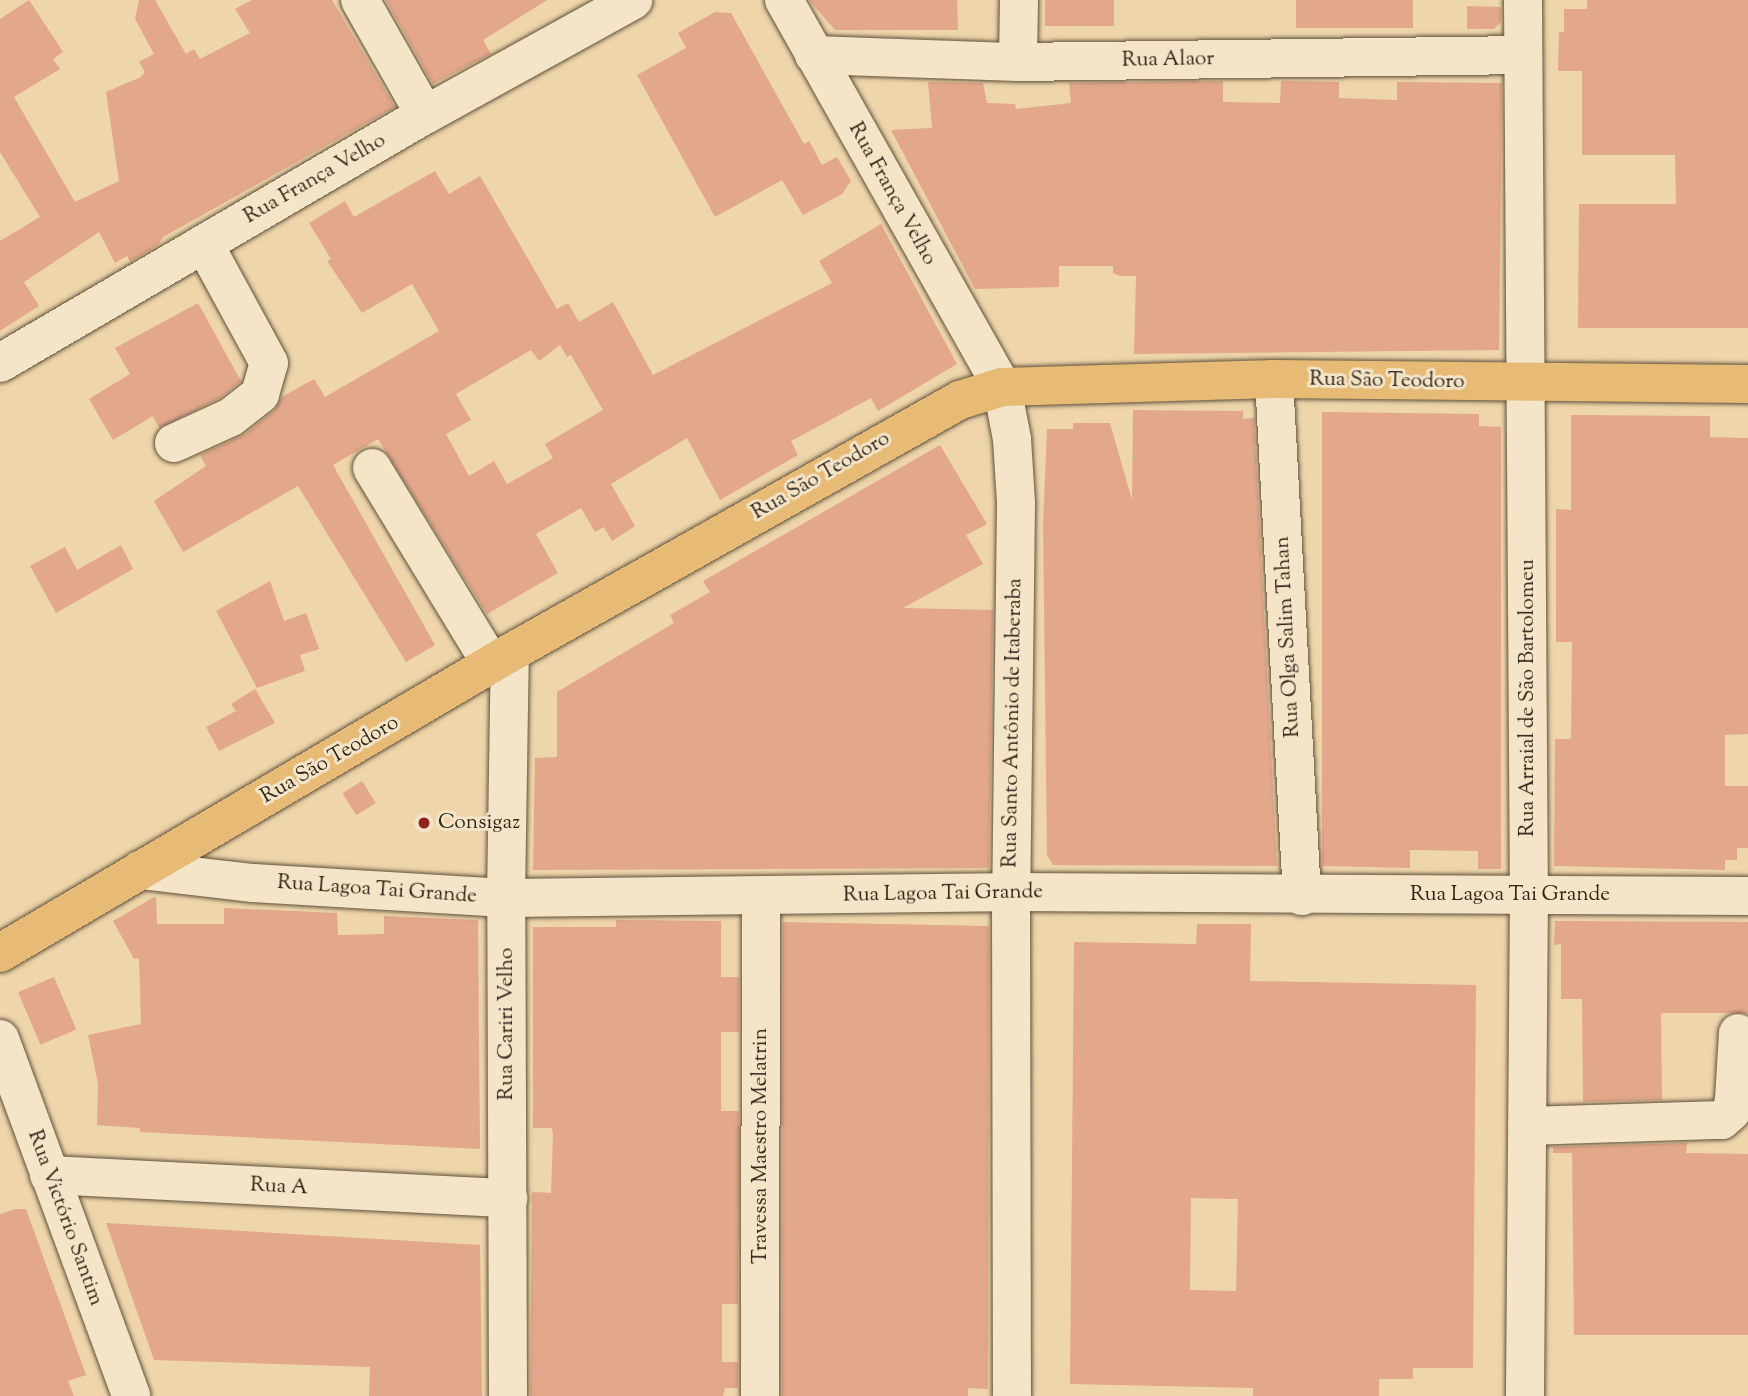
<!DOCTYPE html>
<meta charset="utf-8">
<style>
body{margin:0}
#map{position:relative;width:1748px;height:1396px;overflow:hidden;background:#eed5aa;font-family:"Sorts Mill Goudy",serif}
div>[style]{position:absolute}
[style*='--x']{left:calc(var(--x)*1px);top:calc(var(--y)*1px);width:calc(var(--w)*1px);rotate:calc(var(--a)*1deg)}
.building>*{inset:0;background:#e3a78b;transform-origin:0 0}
.roads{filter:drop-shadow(0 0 2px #60513c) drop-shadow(0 0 2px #60513c)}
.minor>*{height:38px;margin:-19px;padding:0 19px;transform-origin:19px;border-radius:19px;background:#f4e4c8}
.major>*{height:38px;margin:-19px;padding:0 19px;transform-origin:19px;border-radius:19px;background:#e7ba75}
.dots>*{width:19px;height:19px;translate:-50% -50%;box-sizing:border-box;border:4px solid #f4e4c8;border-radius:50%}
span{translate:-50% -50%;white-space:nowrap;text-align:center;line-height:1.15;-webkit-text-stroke:6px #f4e4c8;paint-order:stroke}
.street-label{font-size:21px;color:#302517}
.poi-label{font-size:21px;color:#302517}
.left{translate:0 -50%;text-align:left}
</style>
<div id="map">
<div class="building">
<i style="clip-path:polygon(29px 0,63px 52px,53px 59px,60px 69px,14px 97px,75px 202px,119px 181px,106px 92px,141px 77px,145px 72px,139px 62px,154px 54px,135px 19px,139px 0,155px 0,186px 54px,194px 49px,200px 59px,250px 33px,235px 9px,252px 0,332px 0,395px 107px,163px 237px,158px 245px,130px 262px,127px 256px,115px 263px,99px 232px,24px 282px,39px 306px,0 331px,0 241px,40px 217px,0 152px,0 19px)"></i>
<i style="clip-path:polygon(386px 0,547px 0,483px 40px,491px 54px,433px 84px)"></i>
<i style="clip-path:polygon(809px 0,957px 0,958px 30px,835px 30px)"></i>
<i style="left:1045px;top:0;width:69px;height:26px"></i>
<i style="left:1296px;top:0;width:117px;height:28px"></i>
<i style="clip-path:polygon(1587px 0,1748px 0,1748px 328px,1578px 328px,1579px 204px,1676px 204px,1675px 155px,1582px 155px,1582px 71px,1558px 71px,1559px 32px,1564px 32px,1564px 9px,1587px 9px)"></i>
<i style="clip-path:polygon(1467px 6px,1501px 7px,1501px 22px,1494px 29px,1467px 29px)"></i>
<i style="clip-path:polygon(715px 12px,731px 13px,804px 144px,809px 141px,822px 165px,837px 157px,851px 181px,842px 194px,803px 215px,782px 180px,715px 217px,637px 75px,686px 48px,678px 33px)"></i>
<i style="clip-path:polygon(1223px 81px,1223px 102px,1280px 103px,1281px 81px,1339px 82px,1339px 98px,1397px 100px,1397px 82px,1502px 83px,1499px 350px,1134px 354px,1136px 276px,1120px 276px,1113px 273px,1113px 266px,1059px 266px,1059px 287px,975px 289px,891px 130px,932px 128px,928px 82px,983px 83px,987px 103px,1015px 104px,1016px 109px,1071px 103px,1069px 83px)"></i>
<i style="clip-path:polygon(evenodd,435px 171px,449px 194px,480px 176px,557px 309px,568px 303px,579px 322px,613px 302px,653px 375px,832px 283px,819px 261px,881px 224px,957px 364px,878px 411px,871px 398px,791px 441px,798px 455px,720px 500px,687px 438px,611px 484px,635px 526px,612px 541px,604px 527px,595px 532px,581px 508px,536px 534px,558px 573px,487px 614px,378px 439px,333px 465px,435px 645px,406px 662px,298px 486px,183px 552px,154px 501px,206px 466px,200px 455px,245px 434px,274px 411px,282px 397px,314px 379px,325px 397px,439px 331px,412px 284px,362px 313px,327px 261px,331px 259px,309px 223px,345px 201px,354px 217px,435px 171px,560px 345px,567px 357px,571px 355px,603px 410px,545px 444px,553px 458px,507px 484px,494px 461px,469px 476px,446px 434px,471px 420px,456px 394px,531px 350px,539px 361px,560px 345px)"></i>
<i style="clip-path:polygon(198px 303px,241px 381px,220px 398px,159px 428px,153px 416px,113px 440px,89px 399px,130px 374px,115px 348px)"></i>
<i style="clip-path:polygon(1133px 410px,1243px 411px,1243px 419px,1254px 418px,1277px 866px,1053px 865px,1047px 855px,1043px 524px,1047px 429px,1073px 429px,1073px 423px,1110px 423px,1132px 500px)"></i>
<i style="clip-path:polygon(1322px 412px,1479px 414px,1479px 426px,1501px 427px,1501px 869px,1478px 869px,1478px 851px,1410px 850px,1410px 868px,1322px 866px)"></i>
<i style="clip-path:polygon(1571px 415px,1710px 416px,1710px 437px,1748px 438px,1748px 734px,1725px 735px,1725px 786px,1748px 786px,1748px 848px,1737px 848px,1737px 860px,1725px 860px,1725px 870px,1554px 866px,1555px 739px,1571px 739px,1572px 642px,1556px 642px,1556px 509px,1571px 510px)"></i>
<i style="clip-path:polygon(940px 445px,987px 524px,966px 535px,983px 564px,903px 608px,993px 610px,989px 868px,533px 870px,535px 758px,557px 757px,557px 692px,674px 623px,670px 615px,710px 592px,703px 581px)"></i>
<i style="clip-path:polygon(121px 545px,133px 569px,56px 613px,30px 566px,65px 547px,77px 570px)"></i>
<i style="clip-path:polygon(270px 581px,284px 621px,306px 613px,319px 649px,300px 655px,305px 671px,257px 688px,216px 611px)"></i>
<i style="clip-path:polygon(255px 689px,275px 723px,219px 751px,206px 727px,236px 711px,231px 704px)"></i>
<i style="left:362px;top:781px;width:26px;height:23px;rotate:58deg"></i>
<i style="clip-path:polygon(156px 896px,157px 924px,224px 924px,224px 908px,337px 913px,338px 935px,384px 934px,384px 916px,478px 920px,480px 1149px,140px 1132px,140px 1128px,97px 1125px,98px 1084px,88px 1035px,141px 1024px,139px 958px,134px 959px,113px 921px)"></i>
<i style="clip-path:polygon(616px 920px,721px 921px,721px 977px,739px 977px,739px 1032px,721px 1032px,721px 1111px,739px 1111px,738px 1304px,722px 1304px,722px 1362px,738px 1362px,738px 1388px,725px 1388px,723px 1396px,530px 1396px,532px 1192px,551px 1193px,553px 1135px,552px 1128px,533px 1128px,533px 927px,616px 927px)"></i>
<i style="clip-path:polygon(1555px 921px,1748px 922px,1748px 1013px,1661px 1013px,1662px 1100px,1583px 1102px,1582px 999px,1561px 999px,1561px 944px,1554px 945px)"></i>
<i style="clip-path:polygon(783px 922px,989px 926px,988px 1389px,968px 1388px,968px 1396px,782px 1396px)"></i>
<i style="clip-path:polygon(evenodd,1197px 924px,1251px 924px,1250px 981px,1476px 985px,1473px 1368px,1413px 1368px,1413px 1379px,1379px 1379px,1379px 1396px,1253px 1396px,1253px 1388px,1070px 1384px,1074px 942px,1196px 944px,1197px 924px,1191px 1198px,1238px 1199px,1236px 1291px,1190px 1290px,1191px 1198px)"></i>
<i style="left:54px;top:977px;width:57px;height:39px;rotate:67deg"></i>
<i style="clip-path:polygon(1687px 1143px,1686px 1153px,1748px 1154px,1748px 1335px,1574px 1335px,1572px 1153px,1553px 1153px,1553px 1147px)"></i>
<i style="clip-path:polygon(16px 1209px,26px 1209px,86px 1375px,68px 1381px,74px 1396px,0 1396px,0 1214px)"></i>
<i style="clip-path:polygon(106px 1223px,480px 1245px,482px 1396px,369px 1396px,370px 1367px,154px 1360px)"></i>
</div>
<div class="roads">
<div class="minor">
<i style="--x:360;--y:0;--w:132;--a:60.5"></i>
<i style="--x:784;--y:0;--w:444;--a:60.6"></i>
<i style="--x:1002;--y:387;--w:53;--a:79.1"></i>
<i style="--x:1012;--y:439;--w:64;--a:86.4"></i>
<i style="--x:1016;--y:503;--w:389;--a:90.7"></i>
<i style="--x:1011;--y:892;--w:504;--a:89.89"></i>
<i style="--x:1523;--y:0;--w:894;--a:89.62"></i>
<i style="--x:1529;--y:894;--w:502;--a:90.46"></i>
<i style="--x:814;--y:55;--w:204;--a:2"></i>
<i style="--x:1018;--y:62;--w:505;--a:-0.79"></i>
<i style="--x:1018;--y:62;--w:62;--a:-89.1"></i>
<i style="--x:0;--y:363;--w:492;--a:-30.3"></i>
<i style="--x:425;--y:115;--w:238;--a:-28.9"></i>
<i style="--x:1274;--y:379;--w:518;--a:86.9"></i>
<i style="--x:174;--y:443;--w:63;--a:-24.5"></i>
<i style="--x:231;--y:417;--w:37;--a:-38"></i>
<i style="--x:260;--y:394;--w:32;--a:-74"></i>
<i style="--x:269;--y:363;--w:136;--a:-118.6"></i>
<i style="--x:372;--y:468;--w:229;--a:58.7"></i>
<i style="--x:140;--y:870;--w:114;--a:6.6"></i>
<i style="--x:253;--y:883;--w:253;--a:3.4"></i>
<i style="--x:506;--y:898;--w:505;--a:-0.68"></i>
<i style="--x:1011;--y:892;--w:737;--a:0.31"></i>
<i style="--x:0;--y:1039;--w:380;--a:69.8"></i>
<i style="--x:1527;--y:1126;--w:195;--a:-1.8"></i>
<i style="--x:1722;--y:1120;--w:12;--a:-42"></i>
<i style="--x:1731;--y:1112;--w:12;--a:-76"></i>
<i style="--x:1734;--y:1100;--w:67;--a:-86.6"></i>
<i style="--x:49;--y:1175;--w:460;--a:2.9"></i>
<i style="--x:508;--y:1396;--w:498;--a:-90.2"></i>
<i style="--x:506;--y:898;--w:245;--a:-89.1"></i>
<i style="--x:760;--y:1396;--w:500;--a:-89.89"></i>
</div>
<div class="major">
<i style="--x:0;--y:953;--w:592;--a:-30.47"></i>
<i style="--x:510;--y:653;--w:516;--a:-29.35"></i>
<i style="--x:960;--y:400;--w:44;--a:-17.2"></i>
<i style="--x:1002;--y:387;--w:272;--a:-1.7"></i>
<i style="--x:1274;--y:379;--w:474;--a:0.6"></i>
</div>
</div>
<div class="dots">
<i style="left:424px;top:823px;background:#8f2418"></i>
</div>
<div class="street-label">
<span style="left:1168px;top:60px;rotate:-1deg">Rua Alaor</span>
<span style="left:315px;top:179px;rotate:-30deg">Rua França Velho</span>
<span style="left:892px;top:194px;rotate:61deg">Rua França Velho</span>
<span style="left:1387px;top:381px;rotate:1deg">Rua São Teodoro</span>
<span style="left:821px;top:476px;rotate:-30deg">Rua São Teodoro</span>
<span style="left:1288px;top:637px;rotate:-93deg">Rua Olga Salim Tahan</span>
<span style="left:1528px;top:698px;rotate:-90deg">Rua Arraial de São Bartolomeu</span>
<span style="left:1013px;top:723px;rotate:-89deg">Rua Santo Antônio de Itaberaba</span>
<span style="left:330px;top:760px;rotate:-30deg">Rua São Teodoro</span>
<span style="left:377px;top:890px;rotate:4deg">Rua Lagoa Tai Grande</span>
<span style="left:943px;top:894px;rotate:-1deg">Rua Lagoa Tai Grande</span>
<span style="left:1510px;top:895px">Rua Lagoa Tai Grande</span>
<span style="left:507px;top:1024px;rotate:-90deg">Rua Cariri Velho</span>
<span style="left:761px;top:1146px;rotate:-90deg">Travessa Maestro Melatrin</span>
<span style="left:279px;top:1187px;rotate:3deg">Rua A</span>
<span style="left:65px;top:1218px;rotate:70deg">Rua Victório Santim</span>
</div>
<div class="poi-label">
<span class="left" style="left:438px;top:823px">Consigaz</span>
</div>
</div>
